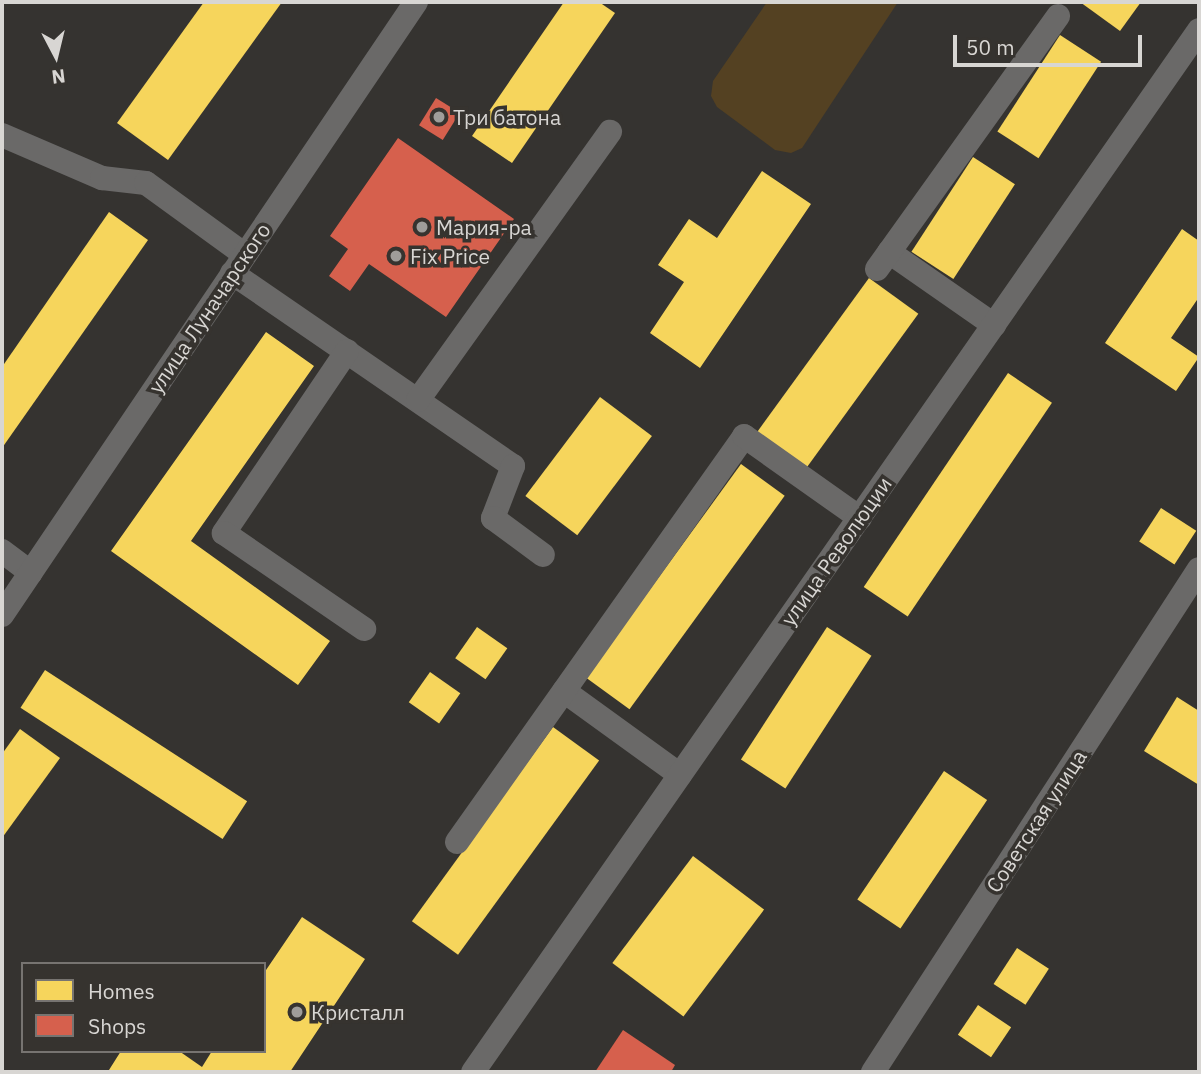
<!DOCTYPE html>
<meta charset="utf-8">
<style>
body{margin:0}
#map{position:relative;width:1201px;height:1074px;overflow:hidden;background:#353330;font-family:"IBM Plex Sans",sans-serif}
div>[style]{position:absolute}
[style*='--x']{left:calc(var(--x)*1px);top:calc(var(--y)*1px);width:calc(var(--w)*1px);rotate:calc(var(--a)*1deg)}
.green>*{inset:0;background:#544122}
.homes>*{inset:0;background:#f6d55c;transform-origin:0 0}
.shops>*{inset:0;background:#d6604d;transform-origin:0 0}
.minor>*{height:24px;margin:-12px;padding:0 12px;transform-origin:12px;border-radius:12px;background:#6a6968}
.dots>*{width:19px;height:19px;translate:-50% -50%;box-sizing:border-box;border:4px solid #36332f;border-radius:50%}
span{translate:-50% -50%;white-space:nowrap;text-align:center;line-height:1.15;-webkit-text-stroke:7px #36332f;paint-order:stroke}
.poi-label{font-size:21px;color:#d8d6d3}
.left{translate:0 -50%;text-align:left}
.street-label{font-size:21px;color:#d8d6d3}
.frame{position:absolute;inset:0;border:4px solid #d8d6d3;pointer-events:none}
.legend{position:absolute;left:21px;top:962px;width:245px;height:91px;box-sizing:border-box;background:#36332f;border:2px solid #777471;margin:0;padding:9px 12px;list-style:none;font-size:21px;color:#d8d6d3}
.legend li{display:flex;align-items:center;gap:14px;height:35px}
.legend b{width:35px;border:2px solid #777471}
.north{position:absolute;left:21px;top:21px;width:70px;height:70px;-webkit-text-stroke:5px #36332f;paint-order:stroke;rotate:173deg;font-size:19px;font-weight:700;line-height:28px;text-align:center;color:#d8d6d3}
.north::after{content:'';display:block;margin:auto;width:24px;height:32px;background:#d8d6d3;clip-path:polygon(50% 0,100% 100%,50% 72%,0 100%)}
.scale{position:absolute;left:953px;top:35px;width:189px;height:32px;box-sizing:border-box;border:4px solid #d8d6d3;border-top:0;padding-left:9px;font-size:21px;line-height:24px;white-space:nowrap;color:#d8d6d3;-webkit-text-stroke:5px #36332f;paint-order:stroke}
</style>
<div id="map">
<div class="green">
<i style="clip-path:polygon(767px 2px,898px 2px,802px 148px,791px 153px,775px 150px,717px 107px,711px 96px,713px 81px)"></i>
</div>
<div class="homes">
<i style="clip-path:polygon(204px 2px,282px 2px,168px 160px,117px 123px)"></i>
<i style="clip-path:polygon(564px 2px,599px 2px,615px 13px,512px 163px,472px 136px)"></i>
<i style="clip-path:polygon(1080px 2px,1141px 2px,1120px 31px)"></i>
<i style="left:1060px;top:35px;width:49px;height:115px;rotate:33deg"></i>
<i style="left:973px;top:157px;width:50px;height:113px;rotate:33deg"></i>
<i style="clip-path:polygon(762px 171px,811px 204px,700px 368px,650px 333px,684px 282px,658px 265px,689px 219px,717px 238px)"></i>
<i style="clip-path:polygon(109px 212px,148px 240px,2px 448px,2px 367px)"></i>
<i style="clip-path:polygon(1182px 229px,1199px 241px,1199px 297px,1171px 338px,1199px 357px,1176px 391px,1105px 343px)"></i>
<i style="left:869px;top:278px;width:61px;height:193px;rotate:36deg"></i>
<i style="clip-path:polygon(266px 332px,314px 366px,191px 541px,330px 641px,298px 685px,111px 551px)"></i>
<i style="left:1008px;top:373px;width:53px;height:258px;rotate:34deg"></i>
<i style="left:600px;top:397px;width:65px;height:124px;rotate:37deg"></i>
<i style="left:741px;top:464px;width:54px;height:264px;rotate:36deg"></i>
<i style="left:1161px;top:508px;width:42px;height:40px;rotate:33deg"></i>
<i style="left:477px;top:627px;width:37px;height:38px;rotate:35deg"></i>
<i style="left:827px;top:627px;width:53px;height:158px;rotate:33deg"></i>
<i style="left:45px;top:670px;width:241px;height:45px;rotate:33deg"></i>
<i style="left:430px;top:672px;width:37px;height:37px;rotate:35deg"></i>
<i style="clip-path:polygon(1177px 697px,1199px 711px,1199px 785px,1144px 751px)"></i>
<i style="left:553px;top:727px;width:57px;height:240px;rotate:36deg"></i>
<i style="clip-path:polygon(20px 729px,60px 758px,2px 838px,2px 754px)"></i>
<i style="left:944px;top:771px;width:52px;height:155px;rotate:34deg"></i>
<i style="left:693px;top:856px;width:89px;height:134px;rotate:37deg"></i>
<i style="clip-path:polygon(302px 917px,365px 959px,290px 1072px,109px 1070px,121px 1051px,179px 1051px,202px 1067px,212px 1051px,264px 1051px,264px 973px)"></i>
<i style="left:1017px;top:948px;width:38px;height:43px;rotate:33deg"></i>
<i style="left:978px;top:1005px;width:40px;height:36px;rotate:34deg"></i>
</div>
<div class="shops">
<i style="left:436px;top:98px;width:28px;height:32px;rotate:32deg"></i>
<i style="clip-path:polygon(398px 138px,514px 219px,446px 317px,369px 264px,350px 291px,329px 276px,348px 249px,330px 236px)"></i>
<i style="clip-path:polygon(623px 1030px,675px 1065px,671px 1072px,595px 1072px)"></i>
</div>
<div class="minor">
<i style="--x:2;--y:135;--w:109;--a:23.3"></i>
<i style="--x:102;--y:178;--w:44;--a:6.5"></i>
<i style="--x:146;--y:183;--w:122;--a:36"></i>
<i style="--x:889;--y:252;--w:128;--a:34.8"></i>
<i style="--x:877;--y:269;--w:311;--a:-54.4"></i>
<i style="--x:232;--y:273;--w:341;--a:34.5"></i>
<i style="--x:513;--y:466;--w:56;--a:111"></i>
<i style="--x:493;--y:518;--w:62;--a:36.5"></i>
<i style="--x:347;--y:351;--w:220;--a:124.1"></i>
<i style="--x:224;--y:533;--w:170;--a:34.4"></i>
<i style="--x:418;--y:400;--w:330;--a:-54.4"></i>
<i style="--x:2;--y:551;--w:36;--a:37"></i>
<i style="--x:2;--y:615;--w:740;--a:-55.97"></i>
<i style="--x:564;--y:691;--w:143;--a:35.9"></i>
<i style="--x:457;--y:842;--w:497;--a:-54.7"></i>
<i style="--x:744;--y:436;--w:142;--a:35.3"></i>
<i style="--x:473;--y:1072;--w:1270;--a:-55.13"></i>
<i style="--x:873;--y:1072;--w:599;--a:-57.05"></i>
</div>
<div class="dots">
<i style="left:439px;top:117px;background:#9f9d9a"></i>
<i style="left:422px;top:227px;background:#9f9d9a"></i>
<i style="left:396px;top:256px;background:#9f9d9a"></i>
<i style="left:297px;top:1012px;background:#9f9d9a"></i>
</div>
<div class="poi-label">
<span class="left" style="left:453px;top:117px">Три батона</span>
<span class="left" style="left:436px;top:227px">Мария-ра</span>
<span class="left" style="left:410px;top:256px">Fix Price</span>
<span class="left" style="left:311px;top:1012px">Кристалл</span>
</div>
<div class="street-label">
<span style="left:209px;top:308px;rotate:-56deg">улица Луначарского</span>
<span style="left:836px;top:551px;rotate:-55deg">улица Революции</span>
<span style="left:1036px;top:821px;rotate:-57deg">Советская улица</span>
</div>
<div class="frame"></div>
<ul class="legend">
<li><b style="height:19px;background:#f6d55c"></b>Homes</li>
<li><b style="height:19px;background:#d6604d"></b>Shops</li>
</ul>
<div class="north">N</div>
<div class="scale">50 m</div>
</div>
